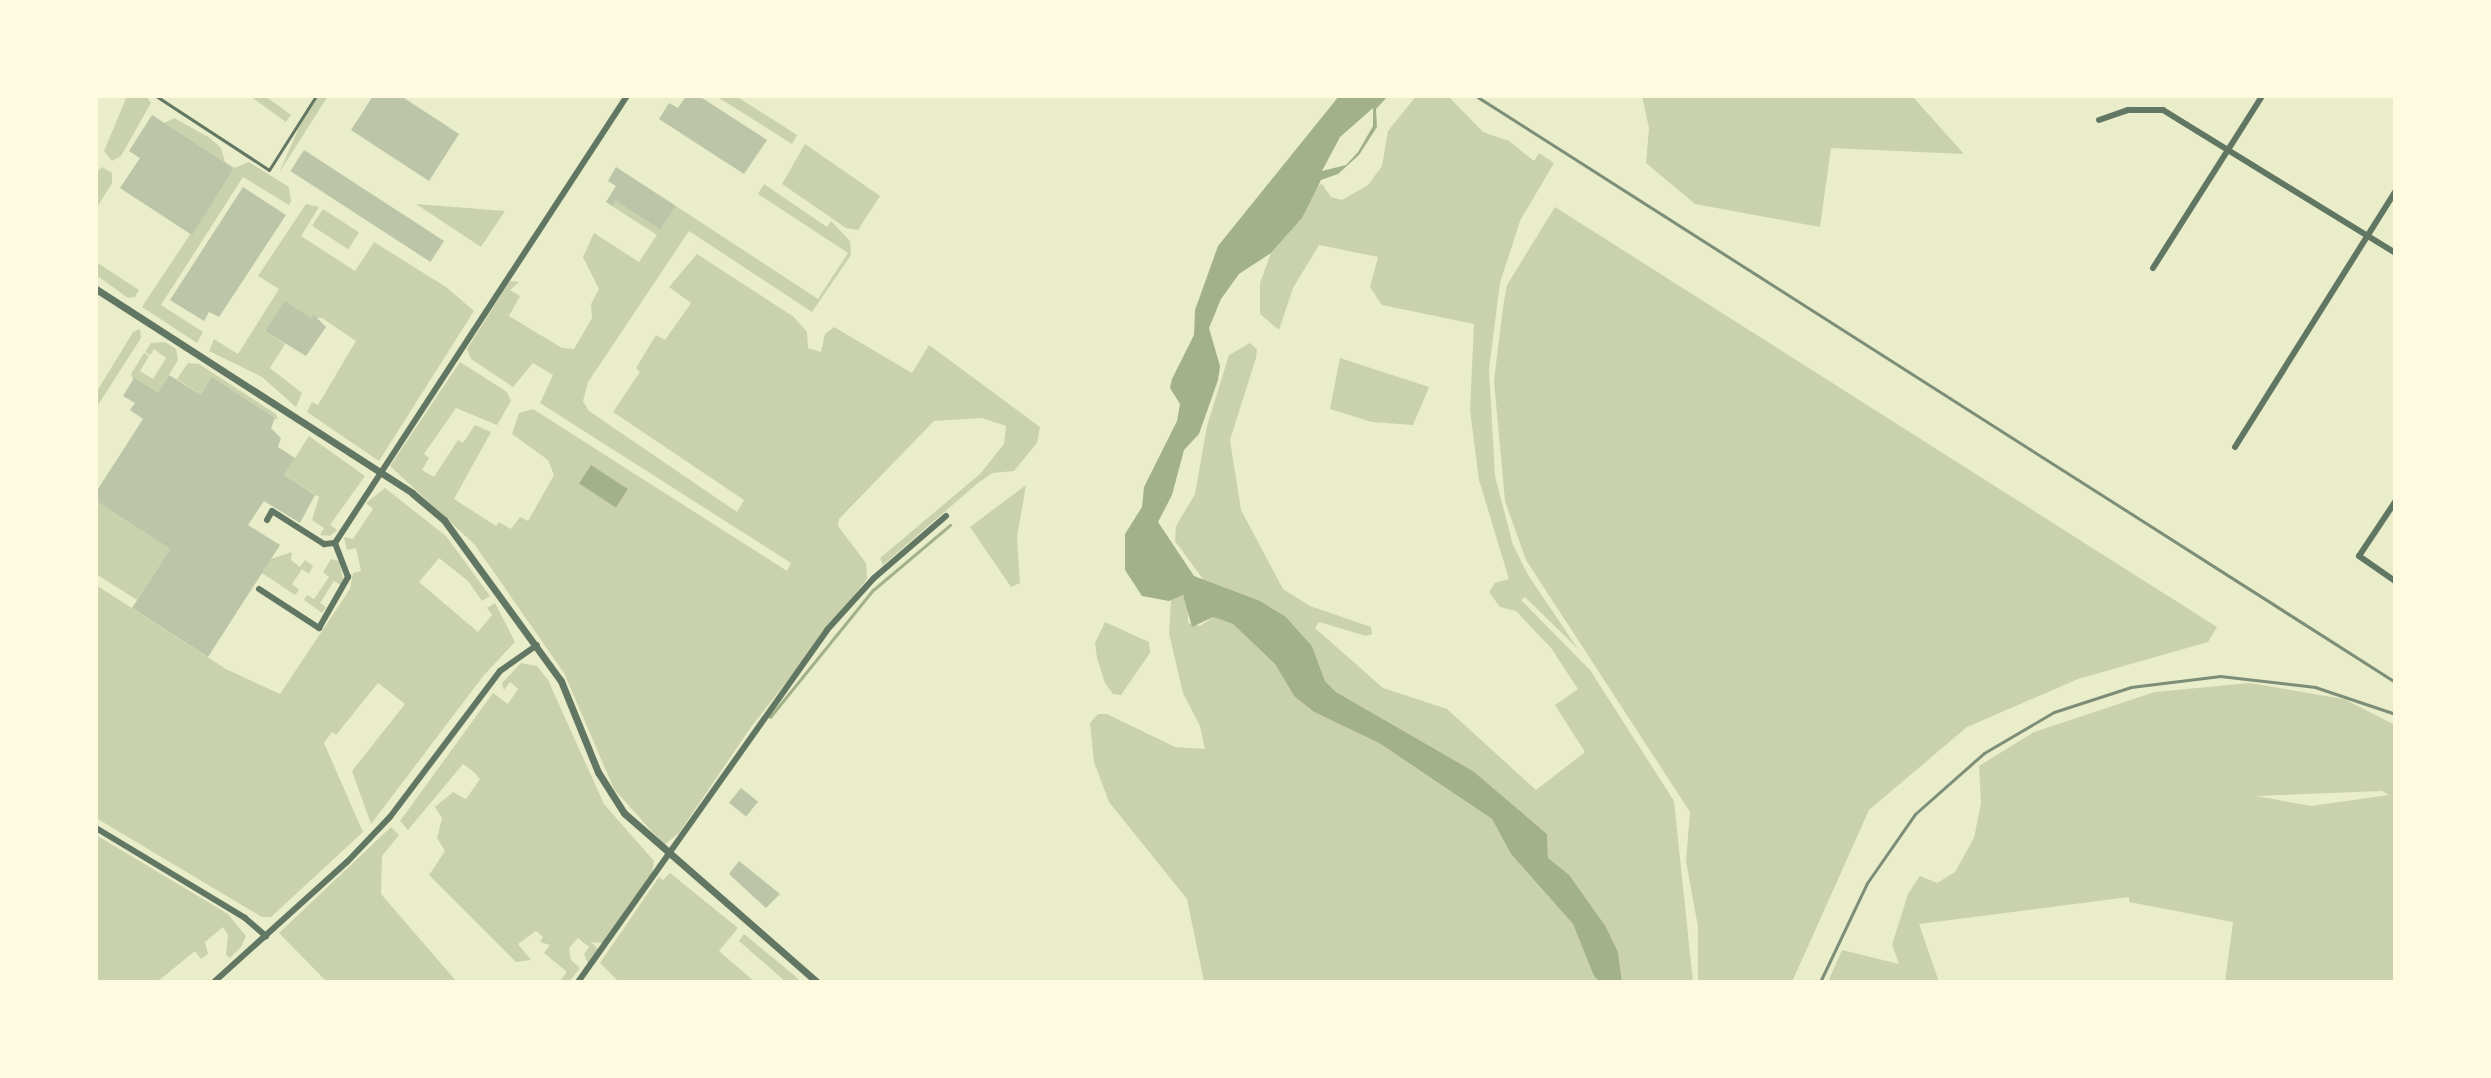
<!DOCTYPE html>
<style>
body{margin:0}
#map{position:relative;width:2491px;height:1078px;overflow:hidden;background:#e9edc9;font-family:"Asap Condensed",sans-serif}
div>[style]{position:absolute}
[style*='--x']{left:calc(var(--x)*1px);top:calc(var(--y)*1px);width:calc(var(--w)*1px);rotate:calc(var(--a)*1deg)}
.green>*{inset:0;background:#cad2ad;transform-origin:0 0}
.water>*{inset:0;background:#a3b18a;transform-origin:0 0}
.stream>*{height:3px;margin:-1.5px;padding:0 1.5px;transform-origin:1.5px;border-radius:1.5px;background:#a3b18a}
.building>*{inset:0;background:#bcc5a7;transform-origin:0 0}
.service>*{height:3px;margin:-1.5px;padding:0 1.5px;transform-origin:1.5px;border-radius:1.5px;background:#617663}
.minor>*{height:6px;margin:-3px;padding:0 3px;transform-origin:3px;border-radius:3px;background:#617663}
.tertiary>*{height:7px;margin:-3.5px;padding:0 3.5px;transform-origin:3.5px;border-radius:3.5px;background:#617663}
.rail>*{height:3px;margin:-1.5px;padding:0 1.5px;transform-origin:1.5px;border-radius:1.5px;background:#7c8e77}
span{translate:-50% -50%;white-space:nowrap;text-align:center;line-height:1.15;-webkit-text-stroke:6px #fefae0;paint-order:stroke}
.frame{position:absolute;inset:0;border:98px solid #fefae0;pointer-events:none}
</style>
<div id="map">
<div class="green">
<i style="clip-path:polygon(127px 96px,146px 96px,151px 103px,121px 156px,112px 161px,104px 151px)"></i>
<i style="clip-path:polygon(250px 96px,265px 96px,291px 115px,286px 122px)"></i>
<i style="clip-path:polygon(318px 96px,328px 96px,279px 173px,301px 123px)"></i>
<i style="clip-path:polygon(716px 96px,736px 96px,797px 135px,792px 144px)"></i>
<i style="clip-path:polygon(1416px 96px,1448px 96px,1483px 132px,1509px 141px,1534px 161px,1539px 153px,1554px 163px,1520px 221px,1500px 283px,1489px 369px,1495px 476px,1513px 545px,1528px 575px,1578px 649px,1525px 597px,1521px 600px,1590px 670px,1674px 801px,1693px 982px,1622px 982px,1618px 952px,1606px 927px,1548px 858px,1547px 834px,1473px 771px,1336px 692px,1325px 681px,1312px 646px,1286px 617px,1205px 582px,1175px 541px,1176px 526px,1195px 494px,1207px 426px,1229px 355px,1250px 343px,1257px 349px,1256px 358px,1230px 440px,1241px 510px,1283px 589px,1310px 606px,1371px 627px,1372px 634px,1366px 636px,1319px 622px,1315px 628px,1383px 688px,1447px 709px,1536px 790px,1585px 752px,1555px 705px,1578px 689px,1551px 648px,1516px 611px,1500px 607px,1489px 592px,1495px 583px,1509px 579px,1479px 480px,1470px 410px,1474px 324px,1382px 305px,1370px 287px,1378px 257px,1319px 245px,1293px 288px,1279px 330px,1260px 314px,1260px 283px,1271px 253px,1302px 218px,1316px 186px,1322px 184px,1331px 197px,1342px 200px,1368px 185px,1382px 166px,1388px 131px)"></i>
<i style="clip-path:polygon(1642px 96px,1912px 96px,1964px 154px,1831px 148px,1820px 227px,1695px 204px,1646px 163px,1649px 128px)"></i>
<i style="clip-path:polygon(174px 118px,210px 138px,221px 148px,225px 162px,164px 123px)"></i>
<i style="clip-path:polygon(805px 144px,880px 196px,858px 230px,846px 228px,782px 184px)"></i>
<i style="clip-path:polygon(249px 162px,289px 187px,291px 201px,289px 205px,243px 177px,161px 305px,203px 332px,197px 343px,142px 307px,234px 168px)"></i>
<i style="clip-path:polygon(102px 167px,112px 173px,112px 183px,96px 209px,96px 173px)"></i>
<i style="clip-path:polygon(764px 184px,827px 227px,831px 221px,850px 241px,851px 255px,812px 312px,689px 231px,588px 382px,583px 401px,589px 411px,737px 512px,744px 500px,613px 412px,640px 372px,636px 368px,656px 335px,665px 340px,691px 303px,669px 287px,697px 254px,794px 317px,807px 332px,808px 348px,821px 352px,825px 334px,834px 327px,912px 373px,929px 345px,1040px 427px,1037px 443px,1014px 471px,992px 473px,978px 483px,883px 565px,880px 558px,980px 474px,1004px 444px,1006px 426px,982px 418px,934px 421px,839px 519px,838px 526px,866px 563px,867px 579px,751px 727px,679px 833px,664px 845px,614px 789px,564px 673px,475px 545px,390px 466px,460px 362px,507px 392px,511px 401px,497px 425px,456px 408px,424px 454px,429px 458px,422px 470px,434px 477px,458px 440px,463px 443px,475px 425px,491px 432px,454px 499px,496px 526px,499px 522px,511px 529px,520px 517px,528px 521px,554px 475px,548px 460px,512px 434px,519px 413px,533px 409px,787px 571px,791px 563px,540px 403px,553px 375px,533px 363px,513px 387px,471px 359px,467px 349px,510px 281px,519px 282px,510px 290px,520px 296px,509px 316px,562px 348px,574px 349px,592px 318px,591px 304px,599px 289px,583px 257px,594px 233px,639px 262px,657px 235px,612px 206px,616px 201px,660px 230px,676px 206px,818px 299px,848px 253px,758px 194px)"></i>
<i style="clip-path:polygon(306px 204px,319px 207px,301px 236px,355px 271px,374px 242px,446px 287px,474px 311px,379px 461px,307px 412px,312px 402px,318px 405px,356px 341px,322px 318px,311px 318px,285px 302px,265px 331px,285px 344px,270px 368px,302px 393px,296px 407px,262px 377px,209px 351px,214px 339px,238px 354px,279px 289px,258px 276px)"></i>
<i style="clip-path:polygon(416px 204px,505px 211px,481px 247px)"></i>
<i style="clip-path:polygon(1555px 207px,2217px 627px,2208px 642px,2078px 679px,1967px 727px,1869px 810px,1792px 982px,1698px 982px,1698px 927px,1686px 861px,1690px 812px,1526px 560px,1505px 501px,1494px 381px,1503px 307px,1507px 285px)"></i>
<i style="left:323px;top:209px;width:43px;height:20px;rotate:33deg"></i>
<i style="clip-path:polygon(96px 262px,139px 290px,135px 297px,128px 298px,96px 275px)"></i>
<i style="clip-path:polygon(140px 329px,141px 338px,96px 408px,96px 393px,133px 332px)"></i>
<i style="clip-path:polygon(165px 342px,176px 349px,178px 360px,158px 393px,133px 380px,131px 374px,144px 353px,149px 356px,140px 371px,153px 379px,166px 358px,154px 349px,150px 355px,145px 352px,151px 343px)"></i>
<i style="clip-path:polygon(1340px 358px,1429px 387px,1413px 425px,1372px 422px,1330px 409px)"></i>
<i style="clip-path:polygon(188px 363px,199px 364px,276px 414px,278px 420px,213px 378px,201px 395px,177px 379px)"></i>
<i style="clip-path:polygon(309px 436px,365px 476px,330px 525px,337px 530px,330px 536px,320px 535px,324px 528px,312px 520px,319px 497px,284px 475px)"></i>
<i style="clip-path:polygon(1026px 485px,1017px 537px,1020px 583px,1011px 587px,970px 527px)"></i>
<i style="clip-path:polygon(385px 488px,446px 536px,490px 596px,482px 601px,468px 581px,439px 558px,419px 582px,478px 632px,492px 615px,487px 608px,495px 603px,515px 642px,484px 675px,371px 824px,352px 771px,405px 704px,378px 683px,336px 735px,332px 732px,324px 743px,363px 832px,271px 917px,262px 917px,96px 818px,96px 585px,226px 669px,280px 694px,350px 589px,353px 573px,361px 571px,356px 548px,347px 550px,344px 537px,353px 539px,373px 509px,366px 503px)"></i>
<i style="clip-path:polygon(96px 501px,170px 549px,137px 600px,96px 574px)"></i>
<i style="clip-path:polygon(292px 552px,291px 560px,300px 567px,305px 560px,313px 566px,309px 574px,302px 569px,292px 584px,299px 590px,295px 595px,262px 573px,271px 559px)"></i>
<i style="clip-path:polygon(331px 559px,339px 561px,343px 579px,341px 585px,334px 581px,320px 603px,326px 607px,322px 613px,304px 600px,307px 595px,314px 599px,329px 577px,323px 572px)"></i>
<i style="clip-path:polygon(1180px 594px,1188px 601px,1188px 623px,1200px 626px,1213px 617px,1233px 624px,1275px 664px,1294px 696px,1314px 712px,1379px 743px,1492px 819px,1511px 854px,1573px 924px,1600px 982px,1204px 982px,1187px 899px,1109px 802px,1094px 762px,1090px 723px,1098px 714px,1107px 714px,1175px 747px,1205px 749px,1200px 726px,1183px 693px,1169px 633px,1171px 600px)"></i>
<i style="clip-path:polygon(1105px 622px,1149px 642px,1150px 653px,1121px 695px,1113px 694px,1105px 683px,1097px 658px,1095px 643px)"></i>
<i style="clip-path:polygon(521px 663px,537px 666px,548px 680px,604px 804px,654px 861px,652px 873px,604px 943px,591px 942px,600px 951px,589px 966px,584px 954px,589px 947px,578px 938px,569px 948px,571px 960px,580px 968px,569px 982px,559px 982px,567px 972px,544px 953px,550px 945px,540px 942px,543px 937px,536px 931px,518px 944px,531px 960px,516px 962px,429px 875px,445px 851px,437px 838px,442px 818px,435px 807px,453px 792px,466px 799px,480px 779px,475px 773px,463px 764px,408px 830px,400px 821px,493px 693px,508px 704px,518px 689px,510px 682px,504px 690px,502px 683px)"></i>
<i style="clip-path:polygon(evenodd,2250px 683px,2344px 699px,2395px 725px,2395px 982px,2225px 982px,2233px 922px,2129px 902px,2129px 897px,1919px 924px,1939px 982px,1828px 982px,1842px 950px,1899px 964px,1892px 945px,1908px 894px,1920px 876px,1937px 883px,1955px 872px,1974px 838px,1981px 803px,1979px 766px,2034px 732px,2155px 692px,2250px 683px,2382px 791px,2389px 795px,2311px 806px,2256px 796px,2382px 791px)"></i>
<i style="clip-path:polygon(391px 827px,399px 835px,382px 856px,381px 894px,457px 982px,327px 982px,279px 933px)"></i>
<i style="clip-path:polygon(96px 835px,228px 914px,246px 936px,241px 947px,230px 958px,226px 955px,228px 935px,223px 927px,205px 942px,208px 954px,201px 959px,195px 951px,157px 982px,96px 982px)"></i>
<i style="clip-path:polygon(670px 873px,738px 928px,719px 951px,755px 982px,619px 982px,600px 963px,659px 877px,663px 880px)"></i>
<i style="clip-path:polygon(744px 934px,795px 976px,801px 982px,786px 982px,739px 941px)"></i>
</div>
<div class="water">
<i style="clip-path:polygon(evenodd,1339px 96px,1388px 96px,1376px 109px,1377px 127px,1359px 155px,1338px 174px,1321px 180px,1302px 218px,1271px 253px,1239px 274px,1221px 299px,1209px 328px,1220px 366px,1218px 380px,1199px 434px,1184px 450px,1172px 495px,1158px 522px,1194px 576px,1260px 601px,1286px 617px,1312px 646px,1325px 681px,1336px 692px,1473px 771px,1547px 834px,1548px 858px,1569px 875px,1606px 927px,1618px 952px,1622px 982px,1600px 982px,1594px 976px,1573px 924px,1511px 854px,1492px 819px,1379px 743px,1314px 712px,1294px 696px,1275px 664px,1233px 624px,1213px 617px,1192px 627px,1183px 595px,1169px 601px,1142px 596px,1125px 570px,1125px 534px,1142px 507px,1144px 487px,1177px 421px,1180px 404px,1170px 388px,1172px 379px,1194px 335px,1195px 310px,1218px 246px,1339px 96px,1373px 108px,1373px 126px,1358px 152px,1346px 165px,1322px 171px,1340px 137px,1373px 108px)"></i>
<i style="left:591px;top:465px;width:44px;height:22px;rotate:33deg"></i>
</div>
<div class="stream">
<i style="--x:770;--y:717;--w:164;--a:-51"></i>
<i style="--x:873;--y:590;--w:101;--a:-40.2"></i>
</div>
<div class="building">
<i style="clip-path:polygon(373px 96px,401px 96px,459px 134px,429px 181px,351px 130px)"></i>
<i style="clip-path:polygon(686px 96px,699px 96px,767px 140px,744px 174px,659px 119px,669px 103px,678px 108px)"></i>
<i style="clip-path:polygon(152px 115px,234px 168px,192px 235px,120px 188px,140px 158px,129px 151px)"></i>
<i style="left:304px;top:150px;width:167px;height:25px;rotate:33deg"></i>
<i style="clip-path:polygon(616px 167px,676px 206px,660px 230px,616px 201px,612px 206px,606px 202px,616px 186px,608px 181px)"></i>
<i style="clip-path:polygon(243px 187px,286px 215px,219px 317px,209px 312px,204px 321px,170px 300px)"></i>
<i style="clip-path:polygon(285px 301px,311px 318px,313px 314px,326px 327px,306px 356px,265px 331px)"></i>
<i style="clip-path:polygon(169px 375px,201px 395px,212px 377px,275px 418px,271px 428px,281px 438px,278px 447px,295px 458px,284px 475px,315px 495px,300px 523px,264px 501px,248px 525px,280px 545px,208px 657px,132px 608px,170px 549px,96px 501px,96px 492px,143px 419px,130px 410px,135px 403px,123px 396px,134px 378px,158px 393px)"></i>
<i style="left:741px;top:788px;width:22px;height:19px;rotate:39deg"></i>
<i style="clip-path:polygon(739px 861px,780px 894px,766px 908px,729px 874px)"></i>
</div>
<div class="service">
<i style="--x:156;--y:96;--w:135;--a:33.2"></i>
<i style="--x:269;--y:170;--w:88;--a:-57.6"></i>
</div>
<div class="minor">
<i style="--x:2099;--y:120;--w:31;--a:-19"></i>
<i style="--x:2128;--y:110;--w:35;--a:0"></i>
<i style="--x:2163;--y:110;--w:273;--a:31.6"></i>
<i style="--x:2153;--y:268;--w:204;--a:-57.6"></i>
<i style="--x:2235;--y:447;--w:301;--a:-57.9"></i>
<i style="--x:2395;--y:502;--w:65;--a:123.7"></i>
<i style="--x:2359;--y:556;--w:44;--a:34.8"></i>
<i style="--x:267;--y:520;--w:10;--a:-61"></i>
<i style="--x:272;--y:511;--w:62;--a:32.4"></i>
<i style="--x:324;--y:544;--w:11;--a:-5"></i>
<i style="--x:335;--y:543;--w:534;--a:-56.85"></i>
<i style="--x:259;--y:589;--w:72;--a:33"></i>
<i style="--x:319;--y:628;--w:59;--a:-60.4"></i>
<i style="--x:348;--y:577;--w:36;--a:-111"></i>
<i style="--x:96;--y:828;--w:174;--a:31.1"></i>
<i style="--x:245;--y:918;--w:28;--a:41"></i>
<i style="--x:214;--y:982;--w:179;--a:-42.1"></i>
<i style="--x:347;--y:862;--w:62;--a:-46.3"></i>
<i style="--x:390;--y:817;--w:183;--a:-53"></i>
<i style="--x:500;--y:671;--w:45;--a:-35.1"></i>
<i style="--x:578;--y:982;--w:431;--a:-54.7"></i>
<i style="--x:827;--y:630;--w:70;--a:-47.9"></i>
<i style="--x:874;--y:578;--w:95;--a:-40.7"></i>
</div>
<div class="tertiary">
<i style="--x:96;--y:289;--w:376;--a:32.8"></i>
<i style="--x:412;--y:493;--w:42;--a:40.2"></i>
<i style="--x:444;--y:520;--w:199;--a:54"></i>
<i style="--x:561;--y:681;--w:98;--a:67.9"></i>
<i style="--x:598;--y:772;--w:49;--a:57.6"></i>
<i style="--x:624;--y:813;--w:257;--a:41.2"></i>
</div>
<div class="rail">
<i style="--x:1476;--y:96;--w:1090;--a:32.52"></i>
<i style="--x:1820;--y:982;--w:110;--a:-64.6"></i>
<i style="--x:1867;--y:883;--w:84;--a:-55.2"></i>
<i style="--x:1915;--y:814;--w:92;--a:-41.5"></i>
<i style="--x:1984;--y:753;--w:81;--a:-30.4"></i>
<i style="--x:2054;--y:712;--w:81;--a:-18"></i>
<i style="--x:2131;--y:687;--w:90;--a:-7"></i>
<i style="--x:2220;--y:676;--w:96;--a:6.6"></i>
<i style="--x:2315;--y:687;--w:84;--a:18.6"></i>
</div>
<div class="frame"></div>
</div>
